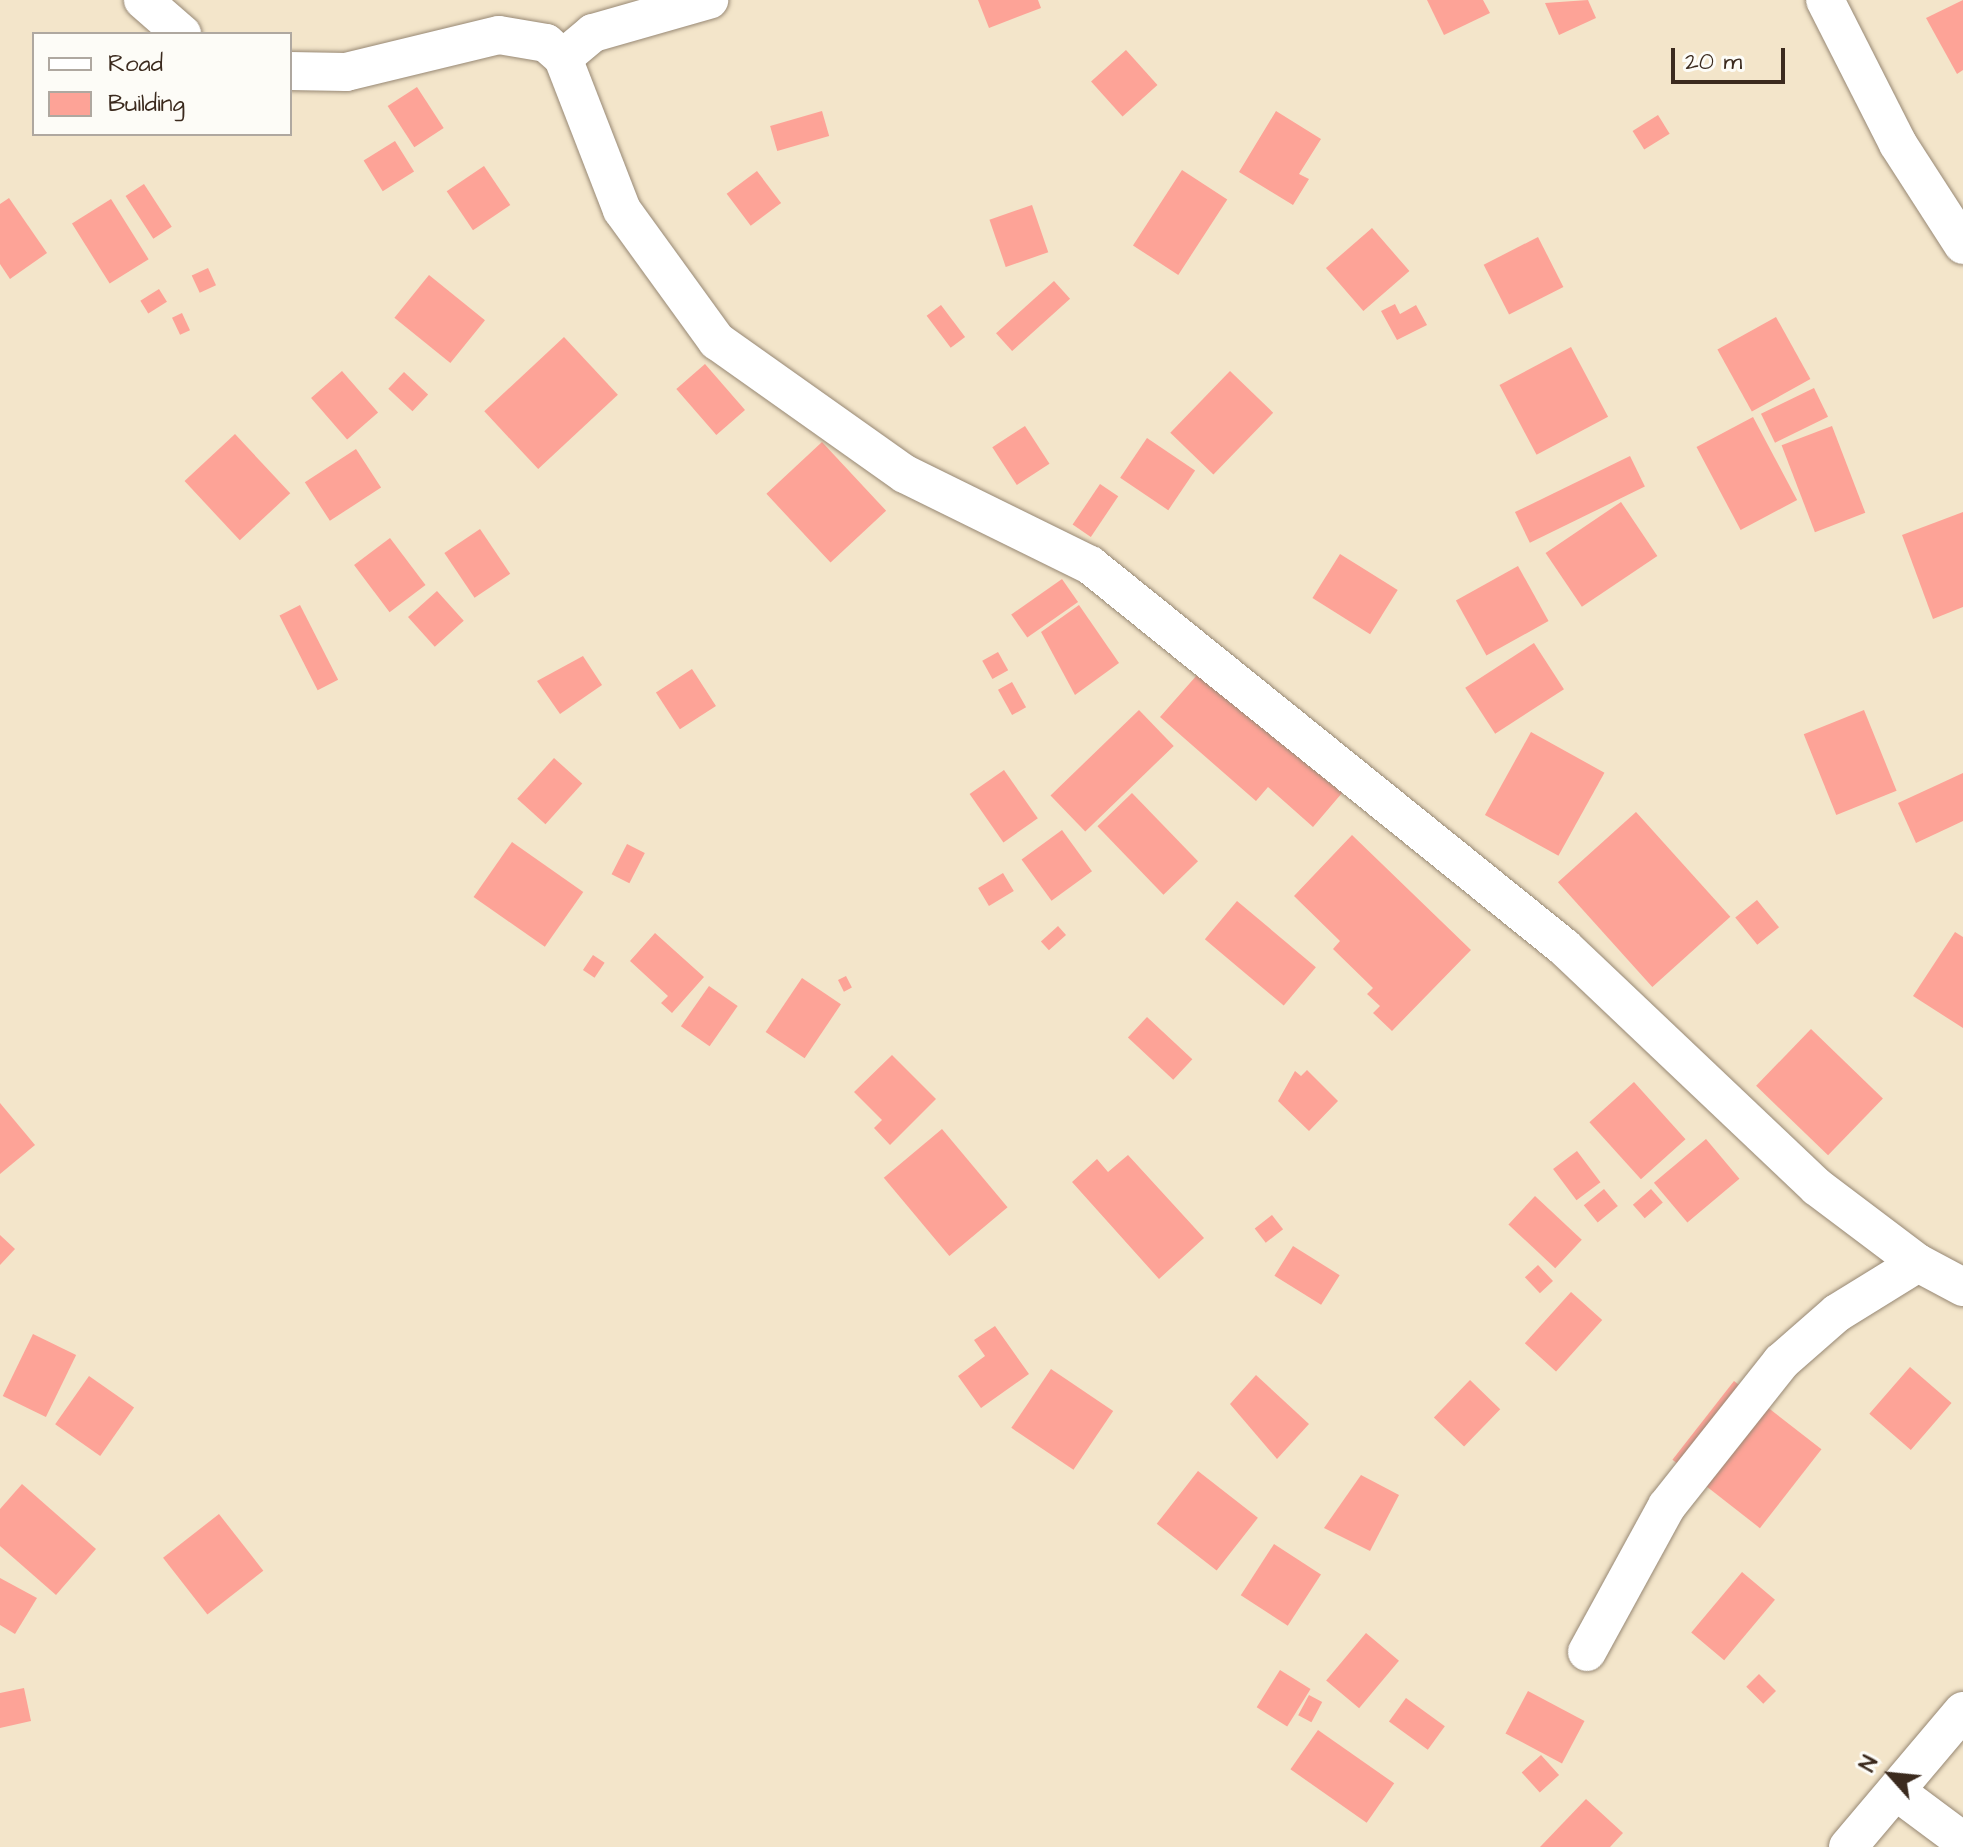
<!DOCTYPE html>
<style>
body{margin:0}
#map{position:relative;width:1963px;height:1847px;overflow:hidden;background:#f3e5ca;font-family:"Architects Daughter",sans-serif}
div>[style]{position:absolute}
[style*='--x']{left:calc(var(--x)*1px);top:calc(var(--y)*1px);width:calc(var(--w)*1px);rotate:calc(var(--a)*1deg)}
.building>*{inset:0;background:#fda397;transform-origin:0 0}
.roads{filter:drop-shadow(0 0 2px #978874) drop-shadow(0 0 2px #978874)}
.street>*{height:38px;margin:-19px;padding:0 19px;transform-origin:19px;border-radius:19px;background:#fff}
span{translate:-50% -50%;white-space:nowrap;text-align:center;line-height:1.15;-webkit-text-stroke:6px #fdfcf7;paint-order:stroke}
.legend{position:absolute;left:32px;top:32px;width:260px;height:104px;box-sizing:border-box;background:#fdfcf7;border:2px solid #afa8a0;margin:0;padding:10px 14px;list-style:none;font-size:24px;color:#3b2a1e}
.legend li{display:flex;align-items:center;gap:16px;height:40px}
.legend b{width:40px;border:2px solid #afa8a0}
.north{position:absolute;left:1851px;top:1735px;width:80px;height:80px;-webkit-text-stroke:6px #fdfcf7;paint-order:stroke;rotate:297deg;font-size:22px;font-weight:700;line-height:32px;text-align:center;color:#3b2a1e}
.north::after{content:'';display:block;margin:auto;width:28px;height:36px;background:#3b2a1e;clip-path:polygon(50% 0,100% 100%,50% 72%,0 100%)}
.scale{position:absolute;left:1671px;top:48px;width:114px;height:36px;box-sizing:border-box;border:4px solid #3b2a1e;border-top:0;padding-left:10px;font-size:24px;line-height:28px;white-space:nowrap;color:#3b2a1e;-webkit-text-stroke:6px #fdfcf7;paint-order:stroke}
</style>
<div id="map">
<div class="building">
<i style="clip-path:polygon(978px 0,1038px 0,1041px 8px,989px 28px)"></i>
<i style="clip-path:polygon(1427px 0,1483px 0,1490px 13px,1444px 35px)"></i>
<i style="clip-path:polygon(1588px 0,1596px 18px,1559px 35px,1545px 3px)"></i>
<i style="clip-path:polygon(1963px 0,1963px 70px,1957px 74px,1926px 18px)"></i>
<i style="left:1126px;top:50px;width:47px;height:47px;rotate:48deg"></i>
<i style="left:417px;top:87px;width:49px;height:35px;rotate:57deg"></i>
<i style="left:822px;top:111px;width:26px;height:54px;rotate:74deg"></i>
<i style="clip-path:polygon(1276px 111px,1321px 139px,1299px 174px,1309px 179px,1293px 205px,1239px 172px)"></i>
<i style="left:1658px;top:115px;width:22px;height:30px;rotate:58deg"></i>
<i style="left:395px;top:141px;width:36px;height:37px;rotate:58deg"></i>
<i style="left:484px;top:166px;width:47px;height:45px;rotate:56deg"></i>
<i style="left:1182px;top:170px;width:54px;height:90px;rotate:33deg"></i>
<i style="left:757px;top:171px;width:40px;height:38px;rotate:53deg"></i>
<i style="left:144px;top:184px;width:51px;height:22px;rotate:57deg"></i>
<i style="clip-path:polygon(9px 198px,47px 253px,10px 279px,0 264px,0 204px)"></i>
<i style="left:111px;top:199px;width:71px;height:46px;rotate:58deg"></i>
<i style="left:1032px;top:205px;width:50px;height:45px;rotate:71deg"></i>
<i style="left:1372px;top:228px;width:57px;height:61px;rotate:49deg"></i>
<i style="left:1538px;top:237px;width:56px;height:61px;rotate:63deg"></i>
<i style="left:208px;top:268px;width:19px;height:18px;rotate:65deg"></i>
<i style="left:429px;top:275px;width:72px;height:55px;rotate:39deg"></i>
<i style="left:1054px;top:281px;width:24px;height:78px;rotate:48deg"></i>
<i style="left:159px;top:289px;width:15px;height:22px;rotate:58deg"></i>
<i style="clip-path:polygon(1395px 304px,1400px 314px,1416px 305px,1427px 325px,1397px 340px,1381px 311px)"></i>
<i style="left:941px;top:305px;width:40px;height:18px;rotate:53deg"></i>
<i style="left:182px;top:313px;width:19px;height:11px;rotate:65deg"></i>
<i style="left:1776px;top:317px;width:71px;height:67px;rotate:61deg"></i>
<i style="left:564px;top:337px;width:79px;height:109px;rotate:47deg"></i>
<i style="left:1571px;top:347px;width:79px;height:81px;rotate:62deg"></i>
<i style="left:705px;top:364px;width:61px;height:38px;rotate:49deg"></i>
<i style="left:342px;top:371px;width:55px;height:41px;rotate:49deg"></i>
<i style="left:1230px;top:371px;width:60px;height:86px;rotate:44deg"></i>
<i style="left:404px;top:372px;width:33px;height:23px;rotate:43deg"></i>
<i style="left:1814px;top:388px;width:32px;height:59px;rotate:64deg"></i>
<i style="left:1753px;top:417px;width:94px;height:64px;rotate:62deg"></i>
<i style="left:1025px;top:426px;width:45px;height:39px;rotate:57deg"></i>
<i style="left:1832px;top:426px;width:93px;height:54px;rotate:69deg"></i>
<i style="left:235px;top:434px;width:81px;height:69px;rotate:47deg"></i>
<i style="left:1147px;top:438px;width:58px;height:48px;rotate:34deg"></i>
<i style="left:822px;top:442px;width:94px;height:76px;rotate:47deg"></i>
<i style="left:356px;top:449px;width:46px;height:61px;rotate:57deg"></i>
<i style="left:1630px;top:456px;width:34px;height:128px;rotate:64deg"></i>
<i style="left:1100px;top:484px;width:22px;height:49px;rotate:34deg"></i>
<i style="left:1621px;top:502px;width:65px;height:91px;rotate:56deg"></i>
<i style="clip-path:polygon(1963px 512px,1963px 607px,1933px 619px,1902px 535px)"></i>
<i style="left:480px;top:529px;width:54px;height:43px;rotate:56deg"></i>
<i style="left:390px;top:538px;width:59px;height:45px;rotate:53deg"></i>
<i style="left:1340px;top:554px;width:68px;height:52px;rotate:32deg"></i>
<i style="left:1518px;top:566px;width:63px;height:71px;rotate:61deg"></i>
<i style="left:1062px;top:579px;width:28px;height:62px;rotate:55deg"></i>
<i style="left:437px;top:591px;width:40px;height:39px;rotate:48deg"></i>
<i style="left:300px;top:605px;width:84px;height:23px;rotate:63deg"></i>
<i style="clip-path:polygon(1079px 605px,1119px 663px,1075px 695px,1041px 632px)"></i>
<i style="left:1534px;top:643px;width:55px;height:82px;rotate:57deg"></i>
<i style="left:998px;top:652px;width:21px;height:18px;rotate:61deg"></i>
<i style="clip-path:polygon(583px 656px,602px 685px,560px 714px,537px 681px)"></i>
<i style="left:692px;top:669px;width:44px;height:43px;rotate:57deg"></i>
<i style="clip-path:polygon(1197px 675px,1342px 793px,1313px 827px,1268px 787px,1256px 801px,1160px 717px)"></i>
<i style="left:1012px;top:682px;width:29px;height:16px;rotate:61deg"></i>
<i style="left:1139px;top:710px;width:50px;height:123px;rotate:46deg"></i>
<i style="left:1864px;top:710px;width:87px;height:65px;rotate:68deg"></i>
<i style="left:1531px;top:732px;width:84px;height:95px;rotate:29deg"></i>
<i style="left:554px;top:758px;width:38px;height:55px;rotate:42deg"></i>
<i style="left:1004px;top:770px;width:59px;height:42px;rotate:55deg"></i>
<i style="clip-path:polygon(1963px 773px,1963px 821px,1916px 843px,1898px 803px)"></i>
<i style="left:1132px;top:793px;width:95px;height:48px;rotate:46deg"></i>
<i style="left:1636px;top:812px;width:141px;height:105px;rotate:48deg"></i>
<i style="left:1062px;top:830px;width:51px;height:50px;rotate:54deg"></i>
<i style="clip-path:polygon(1352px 835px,1471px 950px,1392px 1031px,1373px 1013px,1380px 1006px,1367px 994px,1373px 988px,1333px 949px,1340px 941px,1294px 896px)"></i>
<i style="left:512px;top:842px;width:87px;height:67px;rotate:35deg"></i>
<i style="left:627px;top:844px;width:20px;height:34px;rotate:27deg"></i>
<i style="left:1003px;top:873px;width:21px;height:29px;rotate:59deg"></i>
<i style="left:1757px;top:900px;width:35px;height:28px;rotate:51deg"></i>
<i style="left:1237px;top:901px;width:103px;height:50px;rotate:40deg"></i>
<i style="left:1058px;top:926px;width:12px;height:23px;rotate:48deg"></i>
<i style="clip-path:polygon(1955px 932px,1963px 937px,1963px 1028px,1913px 996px)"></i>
<i style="clip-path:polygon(655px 933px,704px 977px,672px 1013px,661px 1003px,668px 996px,630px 961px)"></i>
<i style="left:593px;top:955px;width:14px;height:18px;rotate:34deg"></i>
<i style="left:846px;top:976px;width:13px;height:9px;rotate:63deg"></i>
<i style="left:802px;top:978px;width:47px;height:65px;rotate:34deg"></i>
<i style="left:709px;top:986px;width:35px;height:49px;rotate:35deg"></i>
<i style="left:1147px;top:1017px;width:62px;height:28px;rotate:43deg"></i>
<i style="left:1811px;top:1029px;width:100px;height:79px;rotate:44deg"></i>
<i style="clip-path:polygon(892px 1055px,936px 1099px,890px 1145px,874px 1128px,882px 1120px,854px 1092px)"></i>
<i style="clip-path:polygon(1307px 1070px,1338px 1101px,1309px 1131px,1278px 1101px,1295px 1071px,1301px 1076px)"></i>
<i style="left:1634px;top:1082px;width:77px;height:60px;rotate:48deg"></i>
<i style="clip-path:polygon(0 1103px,35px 1145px,0 1174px)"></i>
<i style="left:942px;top:1129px;width:102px;height:76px;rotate:50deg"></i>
<i style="left:1706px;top:1139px;width:52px;height:68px;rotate:50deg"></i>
<i style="left:1577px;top:1151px;width:39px;height:30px;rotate:53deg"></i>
<i style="clip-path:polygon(1128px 1155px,1204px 1238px,1159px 1279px,1072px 1182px,1097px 1159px,1108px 1172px)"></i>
<i style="left:1604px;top:1189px;width:22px;height:26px;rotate:51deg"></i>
<i style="left:1651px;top:1189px;width:18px;height:24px;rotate:49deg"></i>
<i style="left:1535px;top:1196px;width:64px;height:39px;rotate:43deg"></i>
<i style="left:1272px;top:1215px;width:18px;height:22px;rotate:52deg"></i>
<i style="clip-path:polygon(0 1235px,15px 1249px,0 1265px)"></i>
<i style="left:1293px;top:1246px;width:55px;height:35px;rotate:32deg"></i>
<i style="left:1538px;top:1265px;width:22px;height:18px;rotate:47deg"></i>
<i style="left:1571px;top:1292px;width:42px;height:69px;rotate:42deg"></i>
<i style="clip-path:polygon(995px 1326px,1029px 1374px,981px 1408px,958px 1376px,985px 1356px,974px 1340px)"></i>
<i style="left:33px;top:1334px;width:48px;height:69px;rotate:26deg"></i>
<i style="left:1910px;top:1367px;width:55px;height:62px;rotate:41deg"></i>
<i style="left:1051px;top:1369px;width:75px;height:71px;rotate:34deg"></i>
<i style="clip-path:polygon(1256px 1375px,1309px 1424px,1277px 1459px,1230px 1404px)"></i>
<i style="left:89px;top:1376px;width:55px;height:59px;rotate:35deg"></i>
<i style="left:1470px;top:1380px;width:42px;height:52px;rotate:44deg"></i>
<i style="left:1734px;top:1381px;width:111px;height:100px;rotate:38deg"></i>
<i style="left:1198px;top:1471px;width:76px;height:67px;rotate:38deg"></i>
<i style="clip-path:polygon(1361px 1475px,1399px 1495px,1370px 1551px,1324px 1528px)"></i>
<i style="clip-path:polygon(22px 1484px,96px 1549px,56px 1595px,0 1546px,0 1509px)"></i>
<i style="left:219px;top:1514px;width:72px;height:71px;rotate:52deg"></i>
<i style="left:1274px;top:1544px;width:56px;height:61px;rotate:33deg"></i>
<i style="left:1742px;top:1572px;width:43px;height:79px;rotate:40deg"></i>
<i style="clip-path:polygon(0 1578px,37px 1598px,15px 1634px,0 1625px)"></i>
<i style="left:1366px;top:1633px;width:43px;height:62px;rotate:40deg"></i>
<i style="left:1280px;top:1670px;width:36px;height:44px;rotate:32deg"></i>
<i style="left:1759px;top:1674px;width:24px;height:18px;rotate:45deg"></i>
<i style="clip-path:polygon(24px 1688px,31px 1721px,0 1728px,0 1693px)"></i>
<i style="left:1528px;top:1691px;width:64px;height:48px;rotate:28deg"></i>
<i style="left:1309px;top:1695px;width:15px;height:23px;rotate:28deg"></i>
<i style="left:1406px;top:1698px;width:48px;height:29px;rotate:36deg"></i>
<i style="left:1318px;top:1730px;width:93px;height:48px;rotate:35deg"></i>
<i style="left:1541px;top:1755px;width:27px;height:26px;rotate:48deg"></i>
<i style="clip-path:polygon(1586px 1799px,1623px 1833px,1610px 1847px,1540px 1847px)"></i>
</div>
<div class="roads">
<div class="street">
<i style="--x:143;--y:0;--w:52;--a:41.1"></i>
<i style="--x:1825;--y:0;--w:161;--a:63.1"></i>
<i style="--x:1898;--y:144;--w:120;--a:57.2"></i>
<i style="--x:563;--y:58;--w:39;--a:-40"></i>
<i style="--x:593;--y:33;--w:121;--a:-15.9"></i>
<i style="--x:290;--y:71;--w:56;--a:1"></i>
<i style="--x:346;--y:72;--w:157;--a:-13.6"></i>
<i style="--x:499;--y:35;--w:48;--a:9.7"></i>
<i style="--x:546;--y:43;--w:23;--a:41"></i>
<i style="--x:563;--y:58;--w:163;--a:68.8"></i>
<i style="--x:622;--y:210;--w:162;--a:54.1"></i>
<i style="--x:717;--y:341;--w:230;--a:35.3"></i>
<i style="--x:905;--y:474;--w:206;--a:26.2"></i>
<i style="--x:1090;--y:565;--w:609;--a:38.87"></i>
<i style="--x:1564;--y:947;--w:349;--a:43.5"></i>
<i style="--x:1817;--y:1187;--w:126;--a:37"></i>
<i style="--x:1918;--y:1263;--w:51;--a:28.1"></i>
<i style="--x:1587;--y:1652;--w:166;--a:-61.3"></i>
<i style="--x:1667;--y:1506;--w:184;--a:-51.6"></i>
<i style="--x:1781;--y:1362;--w:74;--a:-41.2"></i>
<i style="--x:1837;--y:1313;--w:95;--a:-31.7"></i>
<i style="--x:1897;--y:1792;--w:82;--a:36.6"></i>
<i style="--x:1848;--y:1847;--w:178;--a:-49.8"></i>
</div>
</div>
<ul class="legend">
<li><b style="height:10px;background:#fff"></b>Road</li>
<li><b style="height:22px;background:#fda397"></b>Building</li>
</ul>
<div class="north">N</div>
<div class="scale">20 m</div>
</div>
